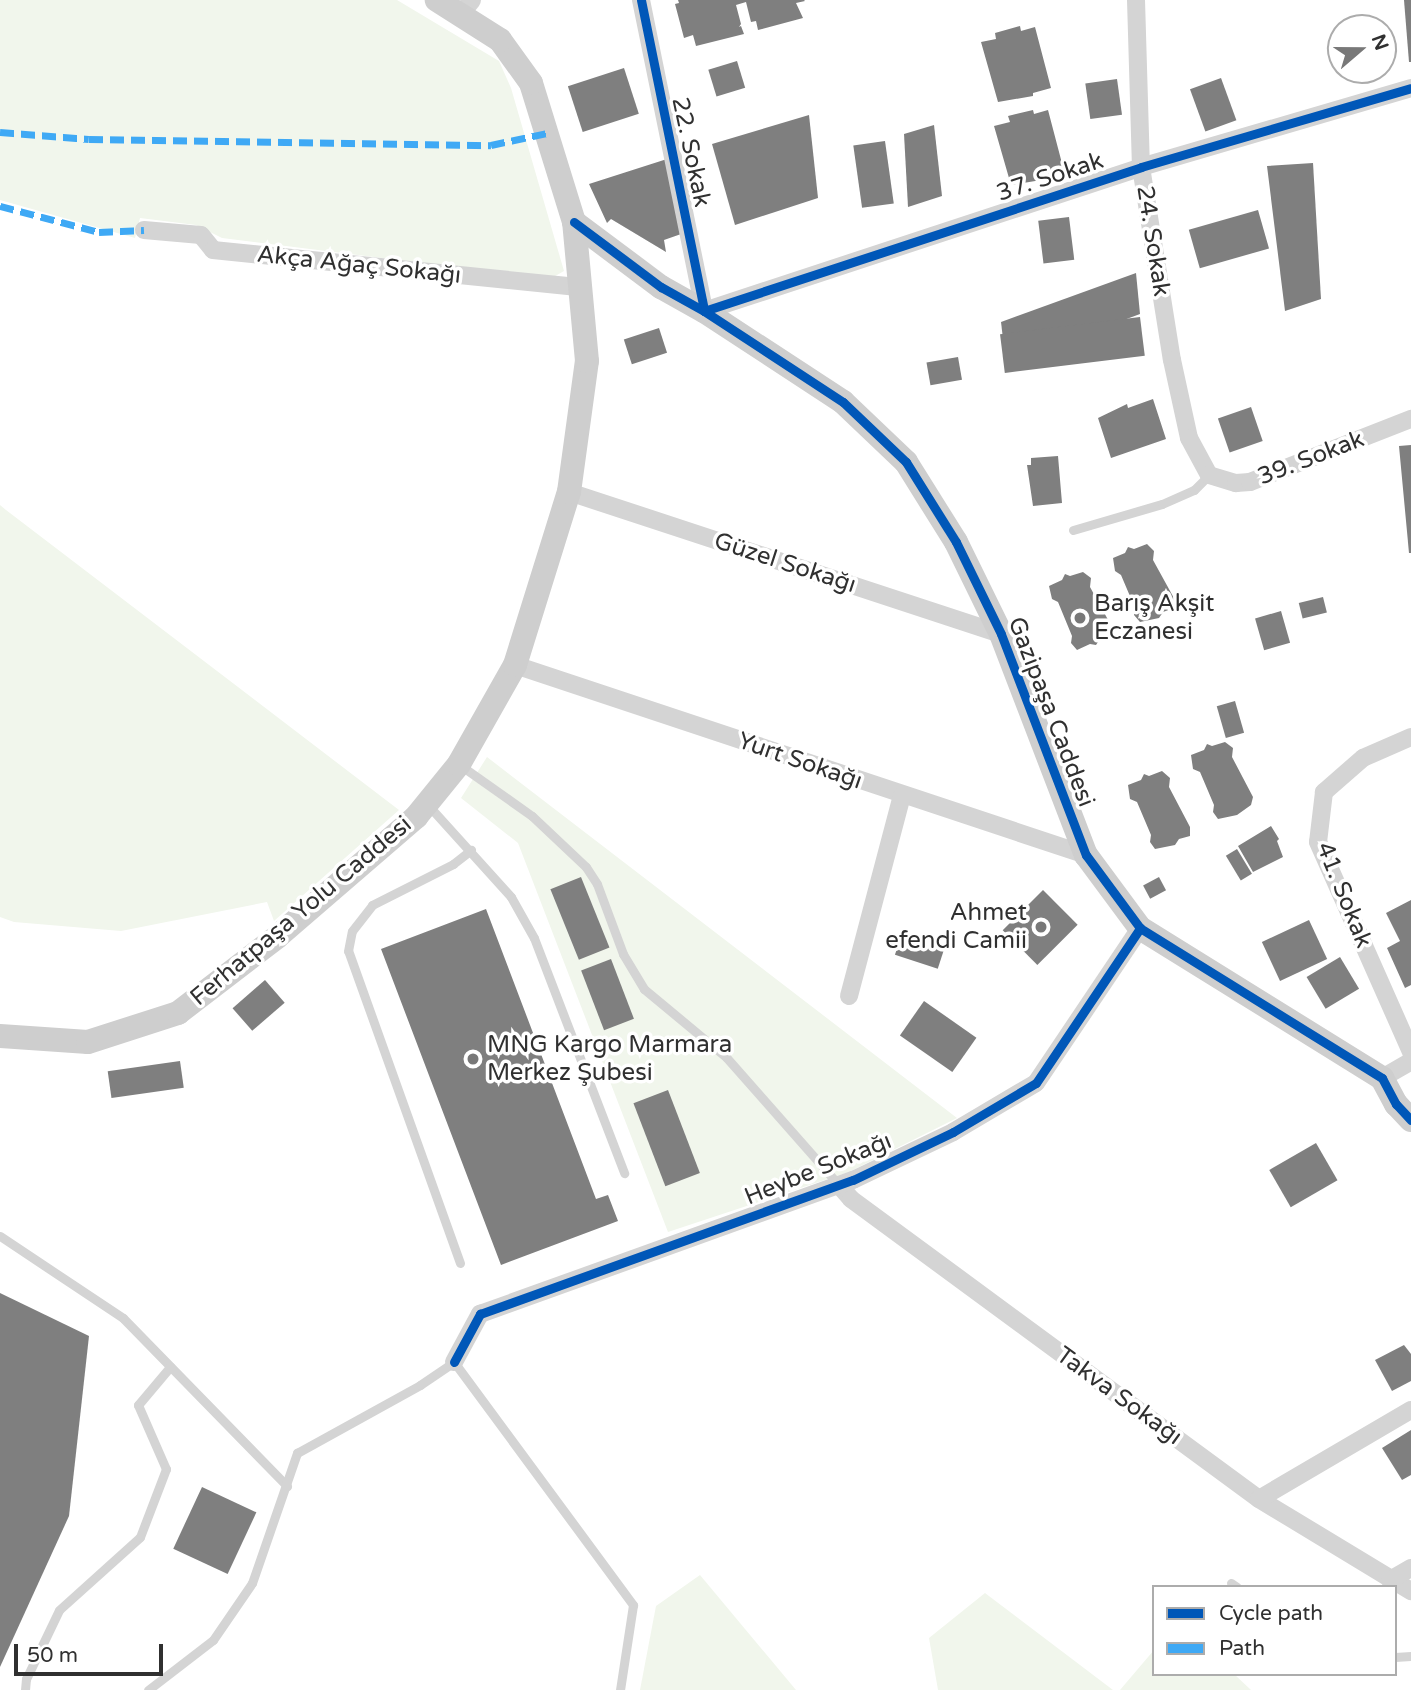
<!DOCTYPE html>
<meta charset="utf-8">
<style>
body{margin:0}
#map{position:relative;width:1411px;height:1690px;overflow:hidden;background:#fff;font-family:"Varela Round",sans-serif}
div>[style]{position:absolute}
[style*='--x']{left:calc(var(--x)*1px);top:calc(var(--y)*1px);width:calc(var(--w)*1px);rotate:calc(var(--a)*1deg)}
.green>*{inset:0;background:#f1f6ec}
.building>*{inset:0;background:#7f7f7f;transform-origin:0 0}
.lane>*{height:9px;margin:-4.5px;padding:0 4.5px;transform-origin:4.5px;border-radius:4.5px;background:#d4d4d4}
.street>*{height:18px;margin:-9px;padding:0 9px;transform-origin:9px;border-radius:9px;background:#d4d4d4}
.secondary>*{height:24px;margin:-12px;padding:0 12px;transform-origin:12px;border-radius:12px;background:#cecece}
.quiet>*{height:7px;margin-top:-3.5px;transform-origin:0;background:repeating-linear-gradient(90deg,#3fa9f5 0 14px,transparent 0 21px)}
.cycleway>*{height:9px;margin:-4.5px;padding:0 4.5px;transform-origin:4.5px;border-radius:4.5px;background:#0057b8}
.dots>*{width:19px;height:19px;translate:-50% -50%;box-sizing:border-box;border:4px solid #fff;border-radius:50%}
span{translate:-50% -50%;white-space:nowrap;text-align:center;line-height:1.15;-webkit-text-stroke:7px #fff;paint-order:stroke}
.street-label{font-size:24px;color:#303030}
.poi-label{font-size:24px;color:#303030}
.left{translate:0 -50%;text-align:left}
.right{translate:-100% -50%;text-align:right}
.legend{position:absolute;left:1152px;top:1585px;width:245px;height:91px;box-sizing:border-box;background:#fff;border:2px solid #acacac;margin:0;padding:9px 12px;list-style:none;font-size:21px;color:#303030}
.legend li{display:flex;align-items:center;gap:14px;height:35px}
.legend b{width:35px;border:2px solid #acacac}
.north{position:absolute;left:1327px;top:14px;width:70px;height:70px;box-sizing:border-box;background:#fff;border:2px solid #acacac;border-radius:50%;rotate:70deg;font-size:19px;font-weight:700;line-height:28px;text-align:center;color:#303030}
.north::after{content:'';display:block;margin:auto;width:24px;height:32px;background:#787878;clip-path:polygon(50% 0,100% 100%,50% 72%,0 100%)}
.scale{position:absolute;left:14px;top:1644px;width:149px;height:32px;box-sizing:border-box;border:4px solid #303030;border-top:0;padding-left:9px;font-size:21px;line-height:24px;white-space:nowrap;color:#303030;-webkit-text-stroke:5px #fff;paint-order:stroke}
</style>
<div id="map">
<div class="green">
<i style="clip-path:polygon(0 0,397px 0,499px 61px,511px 88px,564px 271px,550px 279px,222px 238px,196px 225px,140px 218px,135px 238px,0 200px)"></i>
<i style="clip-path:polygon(0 505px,6px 510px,399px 810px,274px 921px,267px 902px,121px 931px,14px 922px,0 917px)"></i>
<i style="clip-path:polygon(487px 757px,957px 1118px,849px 1172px,668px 1232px,518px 843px,461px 798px)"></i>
<i style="clip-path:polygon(700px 1575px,796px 1690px,640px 1690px,656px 1606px)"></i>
<i style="clip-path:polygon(985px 1593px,1113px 1690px,938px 1690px,929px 1638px)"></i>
<i style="clip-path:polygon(1154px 1650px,1154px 1674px,1234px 1674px,1251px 1690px,1120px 1690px)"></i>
</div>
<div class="building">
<i style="clip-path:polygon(678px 0,804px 0,805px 1px,796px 3px,803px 18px,758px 30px,756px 21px,751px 22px,746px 2px,736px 5px,741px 24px,739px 27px,741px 26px,744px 34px,696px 46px,693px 35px,684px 38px,675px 4px,679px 3px)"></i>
<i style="clip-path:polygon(1404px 0,1411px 0,1411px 62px,1409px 62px)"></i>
<i style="clip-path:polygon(1020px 26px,1021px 31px,1035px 27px,1051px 88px,1033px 93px,1033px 96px,998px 102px,981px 42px,996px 39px,995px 33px)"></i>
<i style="left:737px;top:61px;width:28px;height:30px;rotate:73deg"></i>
<i style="left:624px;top:68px;width:48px;height:59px;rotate:72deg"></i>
<i style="left:1221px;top:78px;width:45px;height:33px;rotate:70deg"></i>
<i style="left:1117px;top:79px;width:36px;height:32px;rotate:82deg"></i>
<i style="clip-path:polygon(1033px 110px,1034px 114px,1048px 110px,1064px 171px,1046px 176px,1047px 179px,1011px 185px,994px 126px,1010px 122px,1008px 116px)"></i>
<i style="clip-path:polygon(809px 115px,818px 198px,735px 225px,712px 144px)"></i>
<i style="clip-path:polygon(934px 125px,942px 196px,908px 207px,904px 134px)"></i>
<i style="left:885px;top:141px;width:63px;height:32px;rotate:82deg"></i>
<i style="clip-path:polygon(667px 159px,684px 233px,664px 240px,666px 252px,611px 219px,607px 223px,589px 184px)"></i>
<i style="clip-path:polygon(1313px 163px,1321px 299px,1285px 311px,1267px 166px)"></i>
<i style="left:1258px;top:210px;width:40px;height:72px;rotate:74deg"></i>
<i style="left:1069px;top:217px;width:43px;height:31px;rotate:83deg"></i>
<i style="clip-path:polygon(1136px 273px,1140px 314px,1006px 364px,1001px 322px)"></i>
<i style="left:1140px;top:317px;width:39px;height:141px;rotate:83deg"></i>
<i style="left:659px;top:328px;width:26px;height:37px;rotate:72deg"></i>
<i style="left:958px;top:357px;width:23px;height:32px;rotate:80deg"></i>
<i style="clip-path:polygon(1153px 399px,1166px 439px,1111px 458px,1098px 418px,1127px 404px,1128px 408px)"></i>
<i style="left:1251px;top:407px;width:36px;height:35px;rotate:71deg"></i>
<i style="clip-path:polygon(1411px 445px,1411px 553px,1409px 553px,1399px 446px)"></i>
<i style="clip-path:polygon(1058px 456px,1062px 503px,1033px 506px,1027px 465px,1031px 465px,1031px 458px)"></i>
<i style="clip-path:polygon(1147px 544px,1154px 551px,1153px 560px,1175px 600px,1174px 608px,1163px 612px,1159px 618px,1140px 622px,1134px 615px,1135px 608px,1121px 575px,1115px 571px,1113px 558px,1125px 553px,1128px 547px,1134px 549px)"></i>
<i style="clip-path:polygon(1083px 572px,1091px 578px,1090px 587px,1112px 627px,1111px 636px,1100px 639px,1096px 645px,1090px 644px,1077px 650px,1071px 643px,1072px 636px,1058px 602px,1052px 599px,1049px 586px,1062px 580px,1065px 574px,1070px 576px)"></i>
<i style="left:1323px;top:597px;width:16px;height:25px;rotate:76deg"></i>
<i style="left:1281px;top:611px;width:33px;height:27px;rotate:74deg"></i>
<i style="left:1235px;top:701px;width:33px;height:19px;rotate:74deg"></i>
<i style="clip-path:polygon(1225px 742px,1233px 748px,1232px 757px,1253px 797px,1251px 805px,1237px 815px,1218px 819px,1213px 812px,1214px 805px,1200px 772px,1193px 769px,1191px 755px,1204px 750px,1207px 744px,1212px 746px)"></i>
<i style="clip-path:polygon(1162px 771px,1170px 778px,1169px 787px,1190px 827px,1190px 836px,1179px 839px,1175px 845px,1155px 849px,1150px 842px,1151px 835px,1137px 802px,1130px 799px,1128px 785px,1141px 780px,1144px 774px,1149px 776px)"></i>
<i style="clip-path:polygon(1271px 826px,1279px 839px,1277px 841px,1283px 857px,1253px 872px,1238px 846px)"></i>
<i style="left:1237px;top:849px;width:29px;height:13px;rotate:59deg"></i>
<i style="left:581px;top:877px;width:76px;height:33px;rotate:68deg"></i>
<i style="left:1159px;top:877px;width:15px;height:18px;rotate:62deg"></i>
<i style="left:1043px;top:890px;width:49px;height:57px;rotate:45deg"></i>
<i style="clip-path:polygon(1411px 900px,1411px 985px,1405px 988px,1387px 948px,1400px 941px,1386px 913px)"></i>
<i style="clip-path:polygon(486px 909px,596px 1199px,608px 1195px,618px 1221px,501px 1265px,381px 949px)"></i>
<i style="left:1309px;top:920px;width:43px;height:52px;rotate:65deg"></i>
<i style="left:903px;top:930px;width:45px;height:26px;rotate:18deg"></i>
<i style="left:1340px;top:957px;width:37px;height:39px;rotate:59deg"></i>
<i style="left:611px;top:959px;width:64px;height:32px;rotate:69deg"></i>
<i style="left:265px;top:980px;width:30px;height:43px;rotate:49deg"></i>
<i style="left:924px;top:1001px;width:64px;height:42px;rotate:35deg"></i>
<i style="left:180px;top:1061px;width:27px;height:73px;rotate:82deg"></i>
<i style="left:668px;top:1090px;width:89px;height:37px;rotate:69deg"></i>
<i style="left:1316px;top:1143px;width:43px;height:54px;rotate:60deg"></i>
<i style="clip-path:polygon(0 1293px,89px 1336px,69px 1516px,0 1667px)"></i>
<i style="clip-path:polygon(1404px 1345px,1411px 1354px,1411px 1381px,1392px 1391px,1375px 1360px)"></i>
<i style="clip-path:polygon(1411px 1430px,1411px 1475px,1402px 1480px,1382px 1448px)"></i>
<i style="left:202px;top:1487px;width:60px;height:68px;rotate:25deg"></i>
</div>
<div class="lane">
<i style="--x:1073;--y:530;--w:93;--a:-16.3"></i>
<i style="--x:1162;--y:504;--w:35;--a:-24"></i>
<i style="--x:1194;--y:490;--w:21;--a:-45"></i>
<i style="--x:460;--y:765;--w:88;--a:35.3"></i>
<i style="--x:532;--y:816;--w:74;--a:43.4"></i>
<i style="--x:586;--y:867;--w:20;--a:57"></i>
<i style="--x:597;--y:884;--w:75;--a:69.6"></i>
<i style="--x:623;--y:954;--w:41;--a:59"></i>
<i style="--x:644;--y:989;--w:107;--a:39.7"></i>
<i style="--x:726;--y:1057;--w:171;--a:48.6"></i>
<i style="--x:428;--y:805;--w:124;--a:47.9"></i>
<i style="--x:511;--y:897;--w:47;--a:60.7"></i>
<i style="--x:534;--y:938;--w:252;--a:69"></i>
<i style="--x:0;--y:1236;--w:148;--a:33.7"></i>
<i style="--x:123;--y:1318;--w:235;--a:45.7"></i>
<i style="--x:460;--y:1263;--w:331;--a:-109.7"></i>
<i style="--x:348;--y:951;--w:20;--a:-79"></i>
<i style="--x:352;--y:931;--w:33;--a:-52"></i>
<i style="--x:372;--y:905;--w:91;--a:-26.8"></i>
<i style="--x:453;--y:864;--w:23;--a:-38"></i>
<i style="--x:1231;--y:1583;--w:7;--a:34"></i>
<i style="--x:1395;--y:1657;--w:16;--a:-4"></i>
<i style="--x:25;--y:1690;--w:11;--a:-85"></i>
<i style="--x:26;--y:1679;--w:76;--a:-64.4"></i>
<i style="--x:59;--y:1610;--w:109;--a:-42"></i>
<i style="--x:140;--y:1537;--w:73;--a:-69.1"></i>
<i style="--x:166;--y:1469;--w:70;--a:-113.6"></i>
<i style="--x:138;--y:1405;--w:50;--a:-49.9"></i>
<i style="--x:148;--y:1690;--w:82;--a:-37.6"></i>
<i style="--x:213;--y:1640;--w:69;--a:-55.6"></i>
<i style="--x:252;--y:1583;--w:138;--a:-70.9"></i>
<i style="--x:297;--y:1453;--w:141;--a:-28.9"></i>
<i style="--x:420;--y:1385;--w:41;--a:-34.1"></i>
<i style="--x:454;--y:1362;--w:302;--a:53.6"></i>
<i style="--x:633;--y:1605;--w:86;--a:98.7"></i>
</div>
<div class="street">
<i style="--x:641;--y:0;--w:317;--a:78.5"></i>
<i style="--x:704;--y:311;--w:460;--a:-18.2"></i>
<i style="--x:1141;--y:167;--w:281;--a:-16.3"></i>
<i style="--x:1136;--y:0;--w:167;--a:88.3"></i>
<i style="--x:1141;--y:167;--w:195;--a:80.9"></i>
<i style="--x:1172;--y:360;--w:80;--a:77.7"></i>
<i style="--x:1189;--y:438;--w:42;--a:61.6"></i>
<i style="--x:1209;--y:475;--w:28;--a:17"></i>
<i style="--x:1236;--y:483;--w:14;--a:-4"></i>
<i style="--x:1250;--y:482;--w:173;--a:-21.4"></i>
<i style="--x:460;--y:15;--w:19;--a:-51"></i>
<i style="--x:144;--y:230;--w:57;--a:5"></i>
<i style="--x:201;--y:235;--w:19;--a:51"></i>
<i style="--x:213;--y:250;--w:369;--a:5.8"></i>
<i style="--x:569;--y:492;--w:455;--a:18.2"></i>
<i style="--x:515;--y:665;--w:602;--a:18.4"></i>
<i style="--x:1411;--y:737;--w:52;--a:156.4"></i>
<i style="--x:1363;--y:758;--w:52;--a:138.9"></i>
<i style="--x:1324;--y:792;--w:50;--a:96.8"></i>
<i style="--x:1318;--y:842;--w:230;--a:66.1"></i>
<i style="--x:849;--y:996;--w:207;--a:-75.2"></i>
<i style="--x:1382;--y:1078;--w:34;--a:-30"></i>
<i style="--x:839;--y:1185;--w:18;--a:49"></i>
<i style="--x:851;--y:1199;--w:506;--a:36.33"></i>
<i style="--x:1259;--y:1499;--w:178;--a:31.2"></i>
<i style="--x:454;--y:1362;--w:55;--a:-61.6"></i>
<i style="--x:480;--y:1314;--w:396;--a:-19.8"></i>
<i style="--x:853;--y:1180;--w:111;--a:-25.6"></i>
<i style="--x:953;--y:1132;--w:96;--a:-30.6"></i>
<i style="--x:1036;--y:1083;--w:187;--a:-56.1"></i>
<i style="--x:1259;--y:1499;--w:176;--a:-30.4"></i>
<i style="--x:1390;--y:1580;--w:24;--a:-30"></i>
</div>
<div class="secondary">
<i style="--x:574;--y:222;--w:109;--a:36.8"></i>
<i style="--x:661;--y:287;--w:49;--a:29.2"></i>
<i style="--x:704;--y:311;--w:166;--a:33.2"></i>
<i style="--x:843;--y:402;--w:87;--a:43.6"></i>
<i style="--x:906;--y:462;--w:94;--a:58"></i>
<i style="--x:956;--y:542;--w:102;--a:63.9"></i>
<i style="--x:1001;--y:634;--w:237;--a:69"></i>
<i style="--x:1086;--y:855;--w:91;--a:53.5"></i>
<i style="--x:1140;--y:928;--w:285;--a:31.8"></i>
<i style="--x:1382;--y:1078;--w:30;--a:62"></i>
<i style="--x:1396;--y:1104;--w:22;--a:47"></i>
<i style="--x:0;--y:1036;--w:88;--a:3.9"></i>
<i style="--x:88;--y:1042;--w:95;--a:-17.9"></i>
<i style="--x:178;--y:1013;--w:125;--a:-37.5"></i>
<i style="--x:277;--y:937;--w:184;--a:-40.8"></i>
<i style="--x:416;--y:817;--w:68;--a:-50.9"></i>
<i style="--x:459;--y:764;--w:114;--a:-60.5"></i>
<i style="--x:515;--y:665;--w:181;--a:-72.7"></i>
<i style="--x:569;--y:492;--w:132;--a:-82.2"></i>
<i style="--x:587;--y:361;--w:140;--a:-95.3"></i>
<i style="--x:574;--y:222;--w:145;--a:-107.2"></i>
<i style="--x:531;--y:83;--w:53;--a:-125.8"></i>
<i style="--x:500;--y:40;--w:75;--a:-147.6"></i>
</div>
<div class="quiet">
<i style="--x:0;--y:132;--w:89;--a:4.5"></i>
<i style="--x:89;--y:139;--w:402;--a:0.9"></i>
<i style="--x:491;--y:145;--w:57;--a:-12.1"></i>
<i style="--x:0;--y:206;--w:102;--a:14.7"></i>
<i style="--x:99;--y:232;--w:45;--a:-2.5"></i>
</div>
<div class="cycleway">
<i style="--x:641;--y:0;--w:317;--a:78.5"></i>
<i style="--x:704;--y:311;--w:460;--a:-18.2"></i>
<i style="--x:1141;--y:167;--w:281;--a:-16.3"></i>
<i style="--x:574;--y:222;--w:109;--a:36.8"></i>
<i style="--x:661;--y:287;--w:49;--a:29.2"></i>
<i style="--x:704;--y:311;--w:166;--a:33.2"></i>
<i style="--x:843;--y:402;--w:87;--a:43.6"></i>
<i style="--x:906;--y:462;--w:94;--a:58"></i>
<i style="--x:956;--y:542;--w:102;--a:63.9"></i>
<i style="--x:1001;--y:634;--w:237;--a:69"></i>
<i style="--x:1086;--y:855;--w:91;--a:53.5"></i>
<i style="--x:1140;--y:928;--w:285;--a:31.8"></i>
<i style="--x:1382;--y:1078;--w:30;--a:62"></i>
<i style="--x:1396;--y:1104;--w:22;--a:47"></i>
<i style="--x:454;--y:1362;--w:55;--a:-61.6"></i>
<i style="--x:480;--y:1314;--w:396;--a:-19.8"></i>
<i style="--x:853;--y:1180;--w:111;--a:-25.6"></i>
<i style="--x:953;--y:1132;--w:96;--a:-30.6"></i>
<i style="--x:1036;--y:1083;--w:187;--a:-56.1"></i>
</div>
<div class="dots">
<i style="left:1080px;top:618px;background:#787878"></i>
<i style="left:1041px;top:927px;background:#787878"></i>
<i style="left:473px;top:1059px;background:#787878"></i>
</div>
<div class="street-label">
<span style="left:691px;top:152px;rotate:78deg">22. Sokak</span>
<span style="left:1050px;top:177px;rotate:-18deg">37. Sokak</span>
<span style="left:1153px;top:241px;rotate:81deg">24. Sokak</span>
<span style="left:359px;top:265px;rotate:6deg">Akça Ağaç Sokağı</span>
<span style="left:1311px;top:458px;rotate:-21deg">39. Sokak</span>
<span style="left:785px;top:563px;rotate:18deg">Güzel Sokağı</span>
<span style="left:1051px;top:712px;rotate:69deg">Gazipaşa Caddesi</span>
<span style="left:800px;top:761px;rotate:19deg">Yurt Sokağı</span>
<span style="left:1344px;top:895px;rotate:68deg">41. Sokak</span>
<span style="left:301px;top:911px;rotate:-40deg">Ferhatpaşa Yolu Caddesi</span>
<span style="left:818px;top:1169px;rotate:-22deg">Heybe Sokağı</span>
<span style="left:1119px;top:1396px;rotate:36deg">Takva Sokağı</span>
</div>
<div class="poi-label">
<span class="left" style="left:1094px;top:618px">Barış Akşit<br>Eczanesi</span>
<span class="right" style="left:1027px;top:927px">Ahmet<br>efendi Camii</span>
<span class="left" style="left:487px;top:1059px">MNG Kargo Marmara<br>Merkez Şubesi</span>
</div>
<ul class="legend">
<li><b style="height:9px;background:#0057b8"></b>Cycle path</li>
<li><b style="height:9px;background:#3fa9f5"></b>Path</li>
</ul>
<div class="north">N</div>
<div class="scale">50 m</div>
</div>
